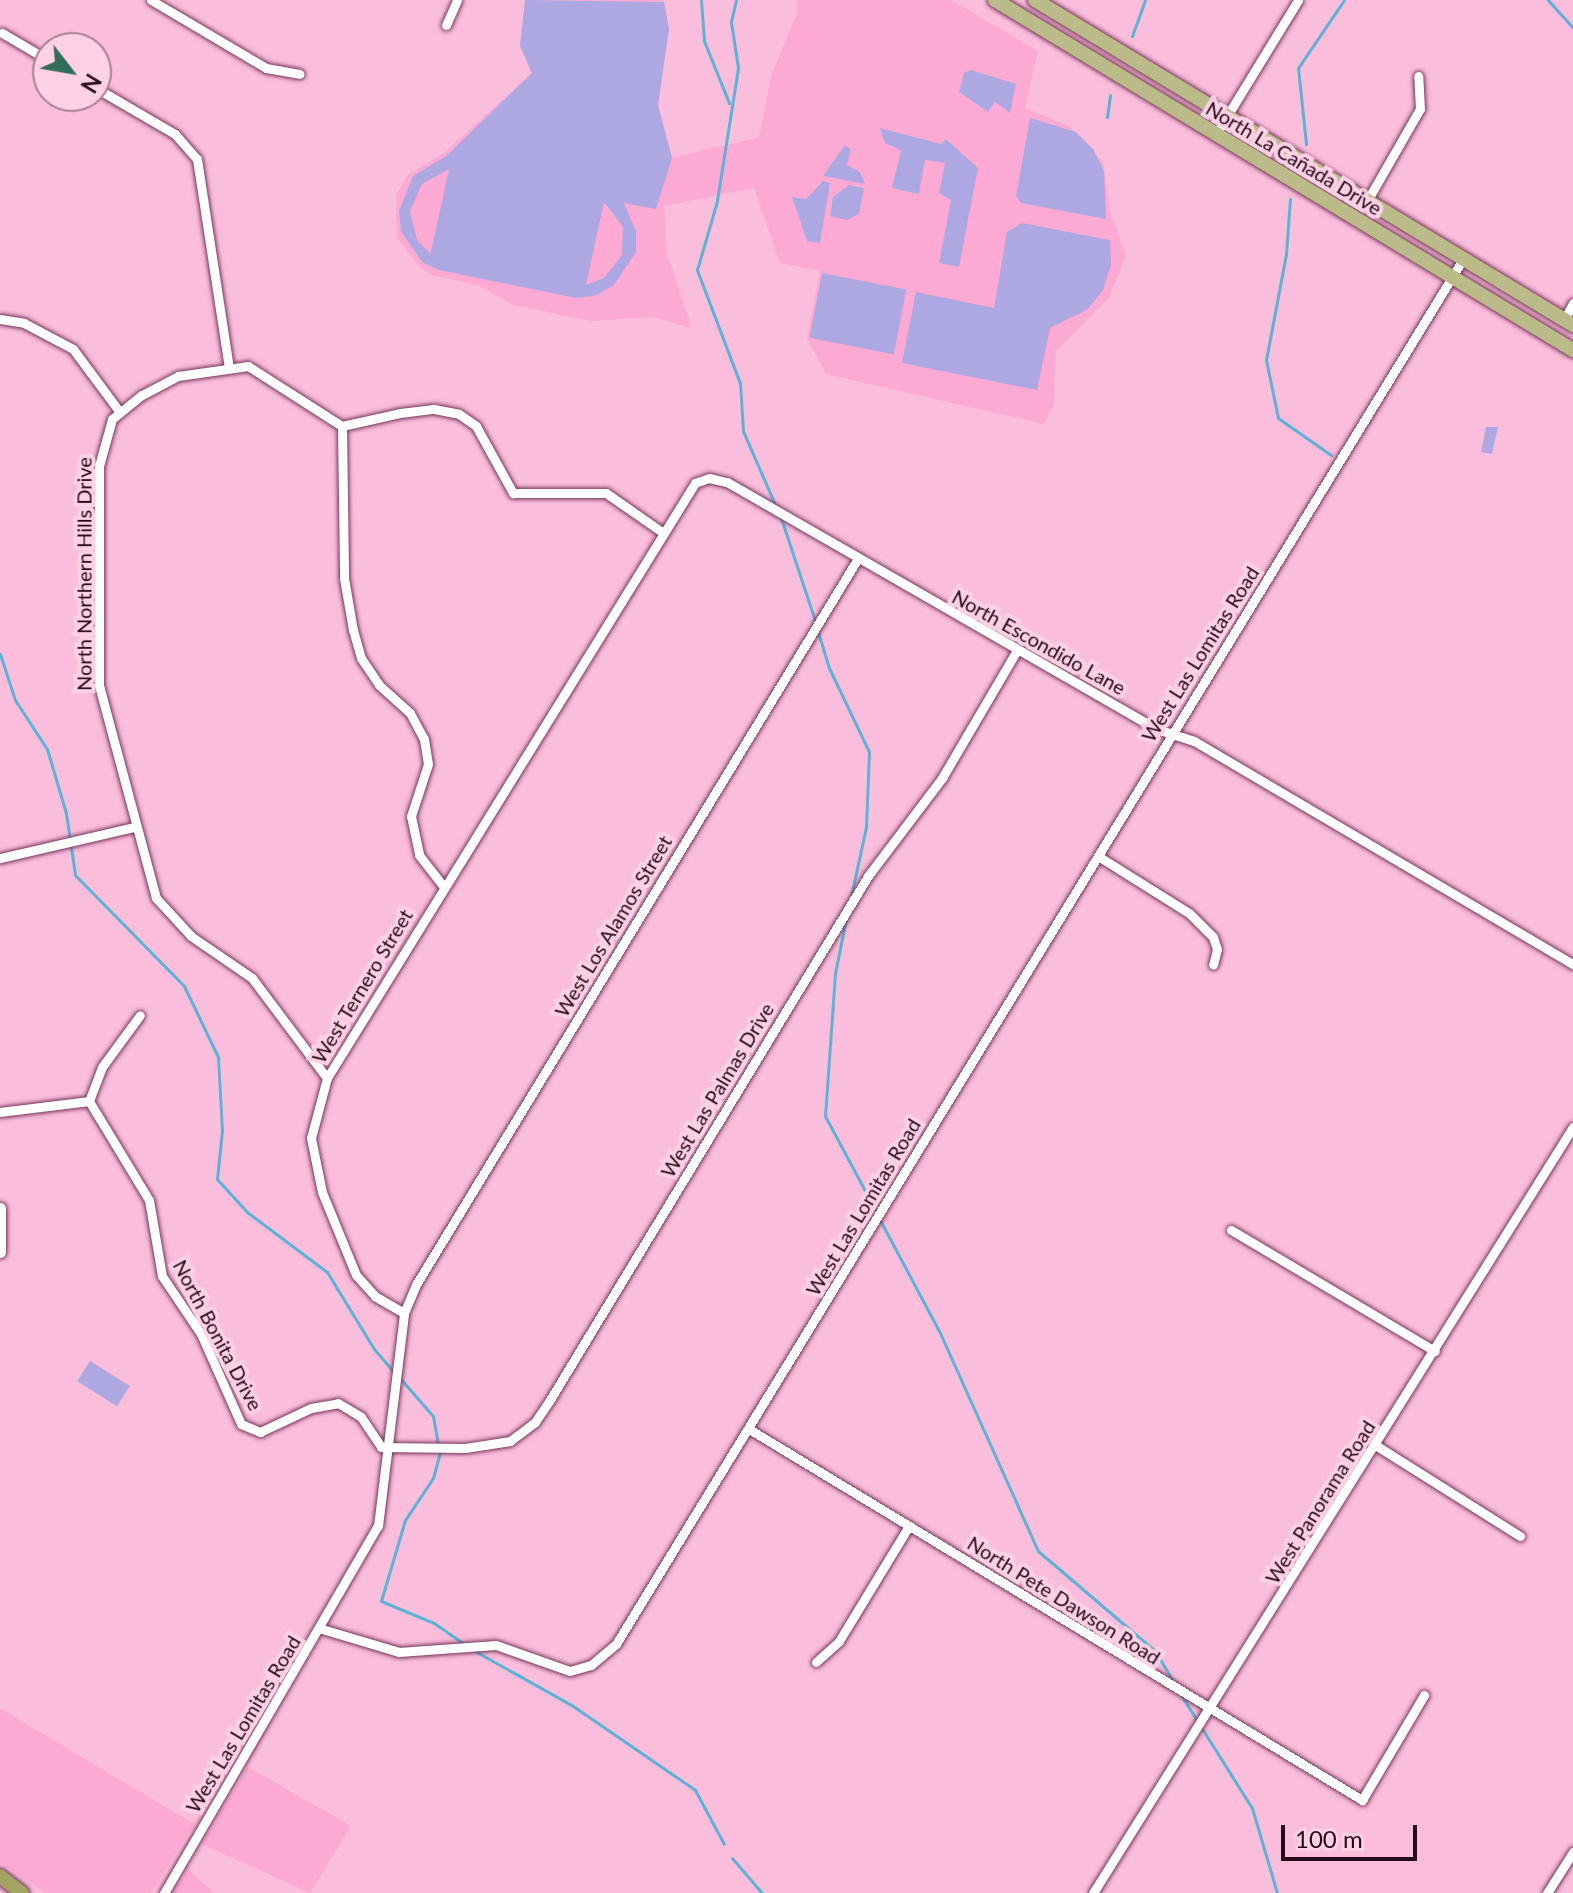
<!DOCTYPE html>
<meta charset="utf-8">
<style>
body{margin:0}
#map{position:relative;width:1573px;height:1893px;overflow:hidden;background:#fbbddc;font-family:Lato,sans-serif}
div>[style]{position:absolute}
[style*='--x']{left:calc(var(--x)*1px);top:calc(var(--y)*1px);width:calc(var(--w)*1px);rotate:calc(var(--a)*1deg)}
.built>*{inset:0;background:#fca9d3}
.green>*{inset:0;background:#ada8e1;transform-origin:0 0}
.stream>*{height:3px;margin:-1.5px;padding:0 1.5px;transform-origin:1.5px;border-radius:1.5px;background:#5db2d5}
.roads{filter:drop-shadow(0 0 2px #77365a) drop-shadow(0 0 2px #77365a)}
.minor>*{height:9px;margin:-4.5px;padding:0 4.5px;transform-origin:4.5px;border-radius:4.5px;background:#fff}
.tertiary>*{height:11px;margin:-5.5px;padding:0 5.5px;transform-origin:5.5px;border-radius:5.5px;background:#fff}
.primary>*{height:14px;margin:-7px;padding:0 7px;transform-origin:7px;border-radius:7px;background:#bbbb89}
.trunk>*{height:14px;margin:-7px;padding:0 7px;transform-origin:7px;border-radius:7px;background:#a4a462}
span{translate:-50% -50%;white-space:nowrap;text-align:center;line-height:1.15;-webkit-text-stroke:8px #ffd0e6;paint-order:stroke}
.street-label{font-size:20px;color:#250a19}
.north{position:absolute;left:32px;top:32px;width:80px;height:80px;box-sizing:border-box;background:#ffd0e6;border:2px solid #a88194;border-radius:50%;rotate:121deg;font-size:22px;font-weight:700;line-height:32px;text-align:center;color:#250a19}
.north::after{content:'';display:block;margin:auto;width:28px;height:36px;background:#316d58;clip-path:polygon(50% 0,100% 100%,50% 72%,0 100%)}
.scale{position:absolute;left:1281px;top:1825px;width:136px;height:36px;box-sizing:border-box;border:4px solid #250a19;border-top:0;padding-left:10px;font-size:24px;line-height:28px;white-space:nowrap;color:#250a19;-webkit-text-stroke:6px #ffd0e6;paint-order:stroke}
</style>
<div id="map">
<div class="built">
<i style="clip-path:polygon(525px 0,663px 0,669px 29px,658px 105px,672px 158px,759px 137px,772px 74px,797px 14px,797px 0,951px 0,1038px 51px,1025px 108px,1069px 126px,1103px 162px,1110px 211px,1126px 255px,1109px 298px,1056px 351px,1054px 404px,1044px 424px,826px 374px,807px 338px,820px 271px,780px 263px,754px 188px,664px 206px,667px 253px,692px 328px,653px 317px,591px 321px,514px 305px,478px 285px,432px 275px,418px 265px,397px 237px,396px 195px,408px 175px,444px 153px,532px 73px,520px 46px)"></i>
<i style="clip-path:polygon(0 1708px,194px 1824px,151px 1893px,45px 1893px,0 1862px)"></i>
<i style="clip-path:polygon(248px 1767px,351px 1826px,310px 1893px,202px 1844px)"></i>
<i style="clip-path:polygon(188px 1869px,214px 1893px,173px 1893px)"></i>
</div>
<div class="green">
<i style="clip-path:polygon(evenodd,525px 0,664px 2px,669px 29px,658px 105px,672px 158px,656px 209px,624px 203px,636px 231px,636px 252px,614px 285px,597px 295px,576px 298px,439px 270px,422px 262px,401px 231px,399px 211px,413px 176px,445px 157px,532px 73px,520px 46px,525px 0,449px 169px,431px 252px,430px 253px,417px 240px,410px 211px,422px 184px,449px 169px,525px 0,604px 202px,623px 227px,622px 255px,604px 278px,586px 285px,604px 202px)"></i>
<i style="clip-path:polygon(971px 70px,1016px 84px,1010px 113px,995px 102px,988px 112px,959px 92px,964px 73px)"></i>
<i style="clip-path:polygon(1030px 118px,1076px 132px,1093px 149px,1104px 171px,1106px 219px,1021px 203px,1016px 196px)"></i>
<i style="clip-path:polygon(880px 128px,941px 144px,946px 139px,978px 168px,959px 267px,939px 263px,951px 200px,939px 193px,945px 163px,925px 160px,919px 194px,892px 188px,901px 150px,885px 143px)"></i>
<i style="clip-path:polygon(845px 145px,851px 150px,847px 165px,860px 172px,865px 184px,823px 176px)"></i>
<i style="clip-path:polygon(823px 181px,830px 183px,820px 243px,807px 241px,792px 197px,806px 199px)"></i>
<i style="clip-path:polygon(849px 185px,864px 188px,859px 214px,847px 220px,830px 216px,833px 197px)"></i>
<i style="clip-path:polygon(1022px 223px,1110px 240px,1111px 265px,1103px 290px,1087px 310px,1050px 328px,1037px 390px,902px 363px,916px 292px,994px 308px,1007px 232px)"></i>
<i style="left:822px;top:273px;width:86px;height:66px;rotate:11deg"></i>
<i style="clip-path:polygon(1486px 427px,1498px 427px,1492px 454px,1481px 452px)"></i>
<i style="left:90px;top:1361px;width:47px;height:24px;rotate:32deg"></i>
</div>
<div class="stream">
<i style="--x:701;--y:0;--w:41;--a:85.8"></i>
<i style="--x:704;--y:41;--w:67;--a:68"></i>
<i style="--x:736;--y:0;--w:23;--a:103"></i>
<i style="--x:731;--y:22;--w:47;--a:81.3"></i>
<i style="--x:738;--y:68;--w:135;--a:99"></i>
<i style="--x:717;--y:201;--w:72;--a:106.2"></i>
<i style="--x:697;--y:270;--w:121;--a:69.2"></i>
<i style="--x:740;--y:383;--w:48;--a:86.4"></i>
<i style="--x:743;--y:431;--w:83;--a:66.5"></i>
<i style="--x:1548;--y:0;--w:38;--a:48"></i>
<i style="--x:1132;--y:36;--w:38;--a:-70"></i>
<i style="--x:1107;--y:117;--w:22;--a:-82"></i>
<i style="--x:1306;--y:144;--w:76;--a:-96"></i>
<i style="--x:1298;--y:68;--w:82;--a:-55.9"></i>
<i style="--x:1290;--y:199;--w:55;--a:94.2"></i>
<i style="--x:1286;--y:254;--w:108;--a:100.7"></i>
<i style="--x:1266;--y:360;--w:59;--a:78.3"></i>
<i style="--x:1278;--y:418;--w:65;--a:34.9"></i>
<i style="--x:781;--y:518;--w:112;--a:71.7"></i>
<i style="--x:818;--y:632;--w:38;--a:73"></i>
<i style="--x:829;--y:668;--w:93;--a:64.5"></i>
<i style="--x:869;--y:752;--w:75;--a:92.3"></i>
<i style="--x:866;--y:827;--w:71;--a:102.3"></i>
<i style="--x:0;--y:654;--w:48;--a:71.9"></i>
<i style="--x:15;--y:700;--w:59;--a:56.9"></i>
<i style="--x:47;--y:749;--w:67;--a:73.5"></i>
<i style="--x:66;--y:813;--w:63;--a:81.7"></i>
<i style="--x:75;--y:875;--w:156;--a:45.5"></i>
<i style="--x:184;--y:986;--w:79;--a:64.4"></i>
<i style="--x:218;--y:1057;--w:73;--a:86.9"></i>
<i style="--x:222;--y:1130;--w:49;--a:95.8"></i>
<i style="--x:217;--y:1179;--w:45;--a:47.7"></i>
<i style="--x:247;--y:1212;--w:100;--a:36.9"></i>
<i style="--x:327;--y:1272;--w:90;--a:58.6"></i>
<i style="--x:374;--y:1349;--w:30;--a:49"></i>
<i style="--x:846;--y:919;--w:55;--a:101.5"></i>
<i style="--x:835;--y:973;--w:143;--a:94"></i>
<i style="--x:825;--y:1116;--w:110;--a:61.8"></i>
<i style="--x:880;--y:1220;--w:128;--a:62"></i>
<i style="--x:940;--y:1333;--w:239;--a:65.8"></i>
<i style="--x:1038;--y:1551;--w:154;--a:40.5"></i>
<i style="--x:1155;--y:1651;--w:35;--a:59"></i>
<i style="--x:399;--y:1377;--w:52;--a:48.9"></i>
<i style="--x:433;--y:1416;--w:28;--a:80"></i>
<i style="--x:440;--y:1452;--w:27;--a:105"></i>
<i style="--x:433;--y:1478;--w:50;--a:123.7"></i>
<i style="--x:405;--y:1520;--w:84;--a:106.5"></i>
<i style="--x:381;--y:1601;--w:57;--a:22.5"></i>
<i style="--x:434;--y:1623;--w:35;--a:35"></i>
<i style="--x:473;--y:1650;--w:115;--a:29.2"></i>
<i style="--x:573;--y:1706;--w:148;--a:34.5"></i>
<i style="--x:695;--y:1790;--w:61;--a:61.8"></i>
<i style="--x:1181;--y:1695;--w:133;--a:57.9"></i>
<i style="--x:1252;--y:1808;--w:89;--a:73.6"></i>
<i style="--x:732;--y:1858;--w:46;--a:49.4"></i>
</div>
<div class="roads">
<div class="minor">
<i style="--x:151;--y:0;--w:134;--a:30.6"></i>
<i style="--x:266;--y:68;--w:34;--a:10"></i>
<i style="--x:446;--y:25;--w:27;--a:-66"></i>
<i style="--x:2;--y:33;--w:53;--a:30.4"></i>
<i style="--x:96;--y:88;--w:91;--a:30.2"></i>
<i style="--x:175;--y:134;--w:33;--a:49"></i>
<i style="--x:197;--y:159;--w:210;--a:81.3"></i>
<i style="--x:1216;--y:134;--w:157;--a:-58.5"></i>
<i style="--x:1367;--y:201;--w:106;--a:-60.1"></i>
<i style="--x:1420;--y:109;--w:33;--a:-93"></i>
<i style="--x:0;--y:319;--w:24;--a:9"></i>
<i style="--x:24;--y:323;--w:55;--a:28"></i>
<i style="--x:73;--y:349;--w:77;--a:53.4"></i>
<i style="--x:1564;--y:320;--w:19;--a:-62"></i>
<i style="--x:342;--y:426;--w:152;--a:89.2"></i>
<i style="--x:344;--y:578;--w:53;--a:80.2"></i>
<i style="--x:353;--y:630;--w:29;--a:74"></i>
<i style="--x:361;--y:658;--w:32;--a:56"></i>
<i style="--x:379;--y:685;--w:42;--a:42.1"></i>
<i style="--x:410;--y:713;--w:30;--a:62"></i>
<i style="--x:424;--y:739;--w:25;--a:81"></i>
<i style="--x:428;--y:764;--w:55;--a:108.1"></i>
<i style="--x:411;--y:816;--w:40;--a:78"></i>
<i style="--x:419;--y:855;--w:39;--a:52"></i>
<i style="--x:1098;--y:856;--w:107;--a:32.1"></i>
<i style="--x:1189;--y:913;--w:34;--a:45"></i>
<i style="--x:1213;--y:937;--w:13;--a:72"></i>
<i style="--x:1217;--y:949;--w:16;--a:104"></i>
<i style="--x:0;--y:858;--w:138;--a:-13"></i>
<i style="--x:327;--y:1078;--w:125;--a:-126.9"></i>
<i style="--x:252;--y:978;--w:74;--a:-145.5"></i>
<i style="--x:191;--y:936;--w:52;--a:-132.6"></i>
<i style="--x:156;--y:898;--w:220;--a:-105"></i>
<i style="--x:99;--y:685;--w:219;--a:-90"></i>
<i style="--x:99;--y:466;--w:49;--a:-74.5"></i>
<i style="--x:112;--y:419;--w:38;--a:-39"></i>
<i style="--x:142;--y:395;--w:41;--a:-27.8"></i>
<i style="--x:178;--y:376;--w:71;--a:-8.1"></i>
<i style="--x:248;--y:366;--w:112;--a:32.6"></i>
<i style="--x:342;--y:426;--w:59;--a:-12.6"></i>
<i style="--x:400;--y:413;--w:34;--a:-7"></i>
<i style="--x:434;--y:409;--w:25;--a:11"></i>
<i style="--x:459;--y:414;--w:21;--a:35"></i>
<i style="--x:476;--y:426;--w:77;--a:61.1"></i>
<i style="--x:513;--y:493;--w:93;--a:0"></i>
<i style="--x:606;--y:493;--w:68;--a:34.9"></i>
<i style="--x:89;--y:1101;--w:116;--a:58.8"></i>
<i style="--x:149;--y:1200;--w:77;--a:80.3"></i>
<i style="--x:162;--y:1276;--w:70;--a:56.1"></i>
<i style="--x:201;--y:1334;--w:98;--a:66"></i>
<i style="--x:241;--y:1424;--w:21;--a:23"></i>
<i style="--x:260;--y:1432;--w:56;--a:-25.2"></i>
<i style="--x:311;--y:1408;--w:27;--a:-10"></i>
<i style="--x:338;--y:1403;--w:27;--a:31"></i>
<i style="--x:361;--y:1417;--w:36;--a:56"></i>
<i style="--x:381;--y:1447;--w:84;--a:0.7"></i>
<i style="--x:465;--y:1448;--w:46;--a:-8.8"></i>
<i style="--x:510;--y:1441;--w:31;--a:-37"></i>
<i style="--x:535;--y:1422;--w:29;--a:-56"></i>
<i style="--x:551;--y:1398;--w:611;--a:-58.73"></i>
<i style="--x:868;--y:876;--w:123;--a:-52.9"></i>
<i style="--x:942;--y:778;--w:148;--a:-59.6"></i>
<i style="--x:89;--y:1101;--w:36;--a:-69"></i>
<i style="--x:102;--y:1067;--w:64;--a:-53.8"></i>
<i style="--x:0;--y:1112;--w:90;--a:-7"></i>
<i style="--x:1231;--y:1230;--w:237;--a:30.7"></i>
<i style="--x:404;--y:1313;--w:33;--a:-67"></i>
<i style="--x:417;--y:1283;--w:846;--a:-58.68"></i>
<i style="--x:749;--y:1429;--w:717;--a:31.18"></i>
<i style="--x:1362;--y:1800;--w:122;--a:-59.4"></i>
<i style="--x:1377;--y:1446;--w:169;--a:32.2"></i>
<i style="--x:322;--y:1629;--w:80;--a:16.6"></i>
<i style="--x:399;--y:1652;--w:97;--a:-4.1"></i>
<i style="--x:496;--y:1645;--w:78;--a:19.4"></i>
<i style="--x:570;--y:1671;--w:22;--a:-16"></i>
<i style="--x:591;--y:1665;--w:33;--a:-40"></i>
<i style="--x:616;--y:1644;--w:1623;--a:-58.55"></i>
<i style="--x:816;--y:1662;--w:31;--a:-42"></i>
<i style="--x:839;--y:1641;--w:135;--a:-58.7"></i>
<i style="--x:164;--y:1893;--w:425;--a:-59.8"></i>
<i style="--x:378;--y:1526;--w:215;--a:-83"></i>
<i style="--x:404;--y:1313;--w:34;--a:-150"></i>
<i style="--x:375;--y:1296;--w:28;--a:-132"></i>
<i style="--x:356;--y:1275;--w:90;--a:-112.3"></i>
<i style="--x:322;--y:1192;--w:55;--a:-101.5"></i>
<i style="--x:311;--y:1138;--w:62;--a:-75.1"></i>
<i style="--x:327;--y:1078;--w:700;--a:-58.26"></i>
<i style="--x:695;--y:483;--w:15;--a:-20"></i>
<i style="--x:709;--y:478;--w:18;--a:13"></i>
<i style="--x:727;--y:482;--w:493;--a:29.9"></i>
<i style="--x:1154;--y:728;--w:42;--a:18"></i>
<i style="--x:1194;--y:741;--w:440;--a:30.5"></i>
<i style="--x:1093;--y:1893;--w:904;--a:-57.93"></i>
<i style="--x:1547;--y:1893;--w:49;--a:-57.6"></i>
</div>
<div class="tertiary">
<i style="--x:0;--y:1208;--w:44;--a:90"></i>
</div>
<div class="primary">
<i style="--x:995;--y:0;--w:676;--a:31.2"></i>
<i style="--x:1035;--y:0;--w:629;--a:31.14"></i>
</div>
<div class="trunk">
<i style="--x:0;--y:1876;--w:28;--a:38"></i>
</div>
</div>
<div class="street-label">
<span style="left:1294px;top:158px;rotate:31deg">North La Cañada Drive</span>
<span style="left:84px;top:574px;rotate:-90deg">North Northern Hills Drive</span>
<span style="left:1039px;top:642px;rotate:29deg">North Escondido Lane</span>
<span style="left:1200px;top:654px;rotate:-58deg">West Las Lomitas Road</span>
<span style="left:613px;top:926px;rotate:-59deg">West Los Alamos Street</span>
<span style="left:362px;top:986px;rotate:-59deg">West Ternero Street</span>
<span style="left:717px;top:1090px;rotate:-59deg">West Las Palmas Drive</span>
<span style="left:863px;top:1207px;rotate:-59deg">West Las Lomitas Road</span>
<span style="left:218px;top:1335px;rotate:62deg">North Bonita Drive</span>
<span style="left:1320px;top:1502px;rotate:-58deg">West Panorama Road</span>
<span style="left:1064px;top:1600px;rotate:32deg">North Pete Dawson Road</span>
<span style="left:243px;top:1724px;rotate:-59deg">West Las Lomitas Road</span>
</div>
<div class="north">N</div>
<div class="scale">100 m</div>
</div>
